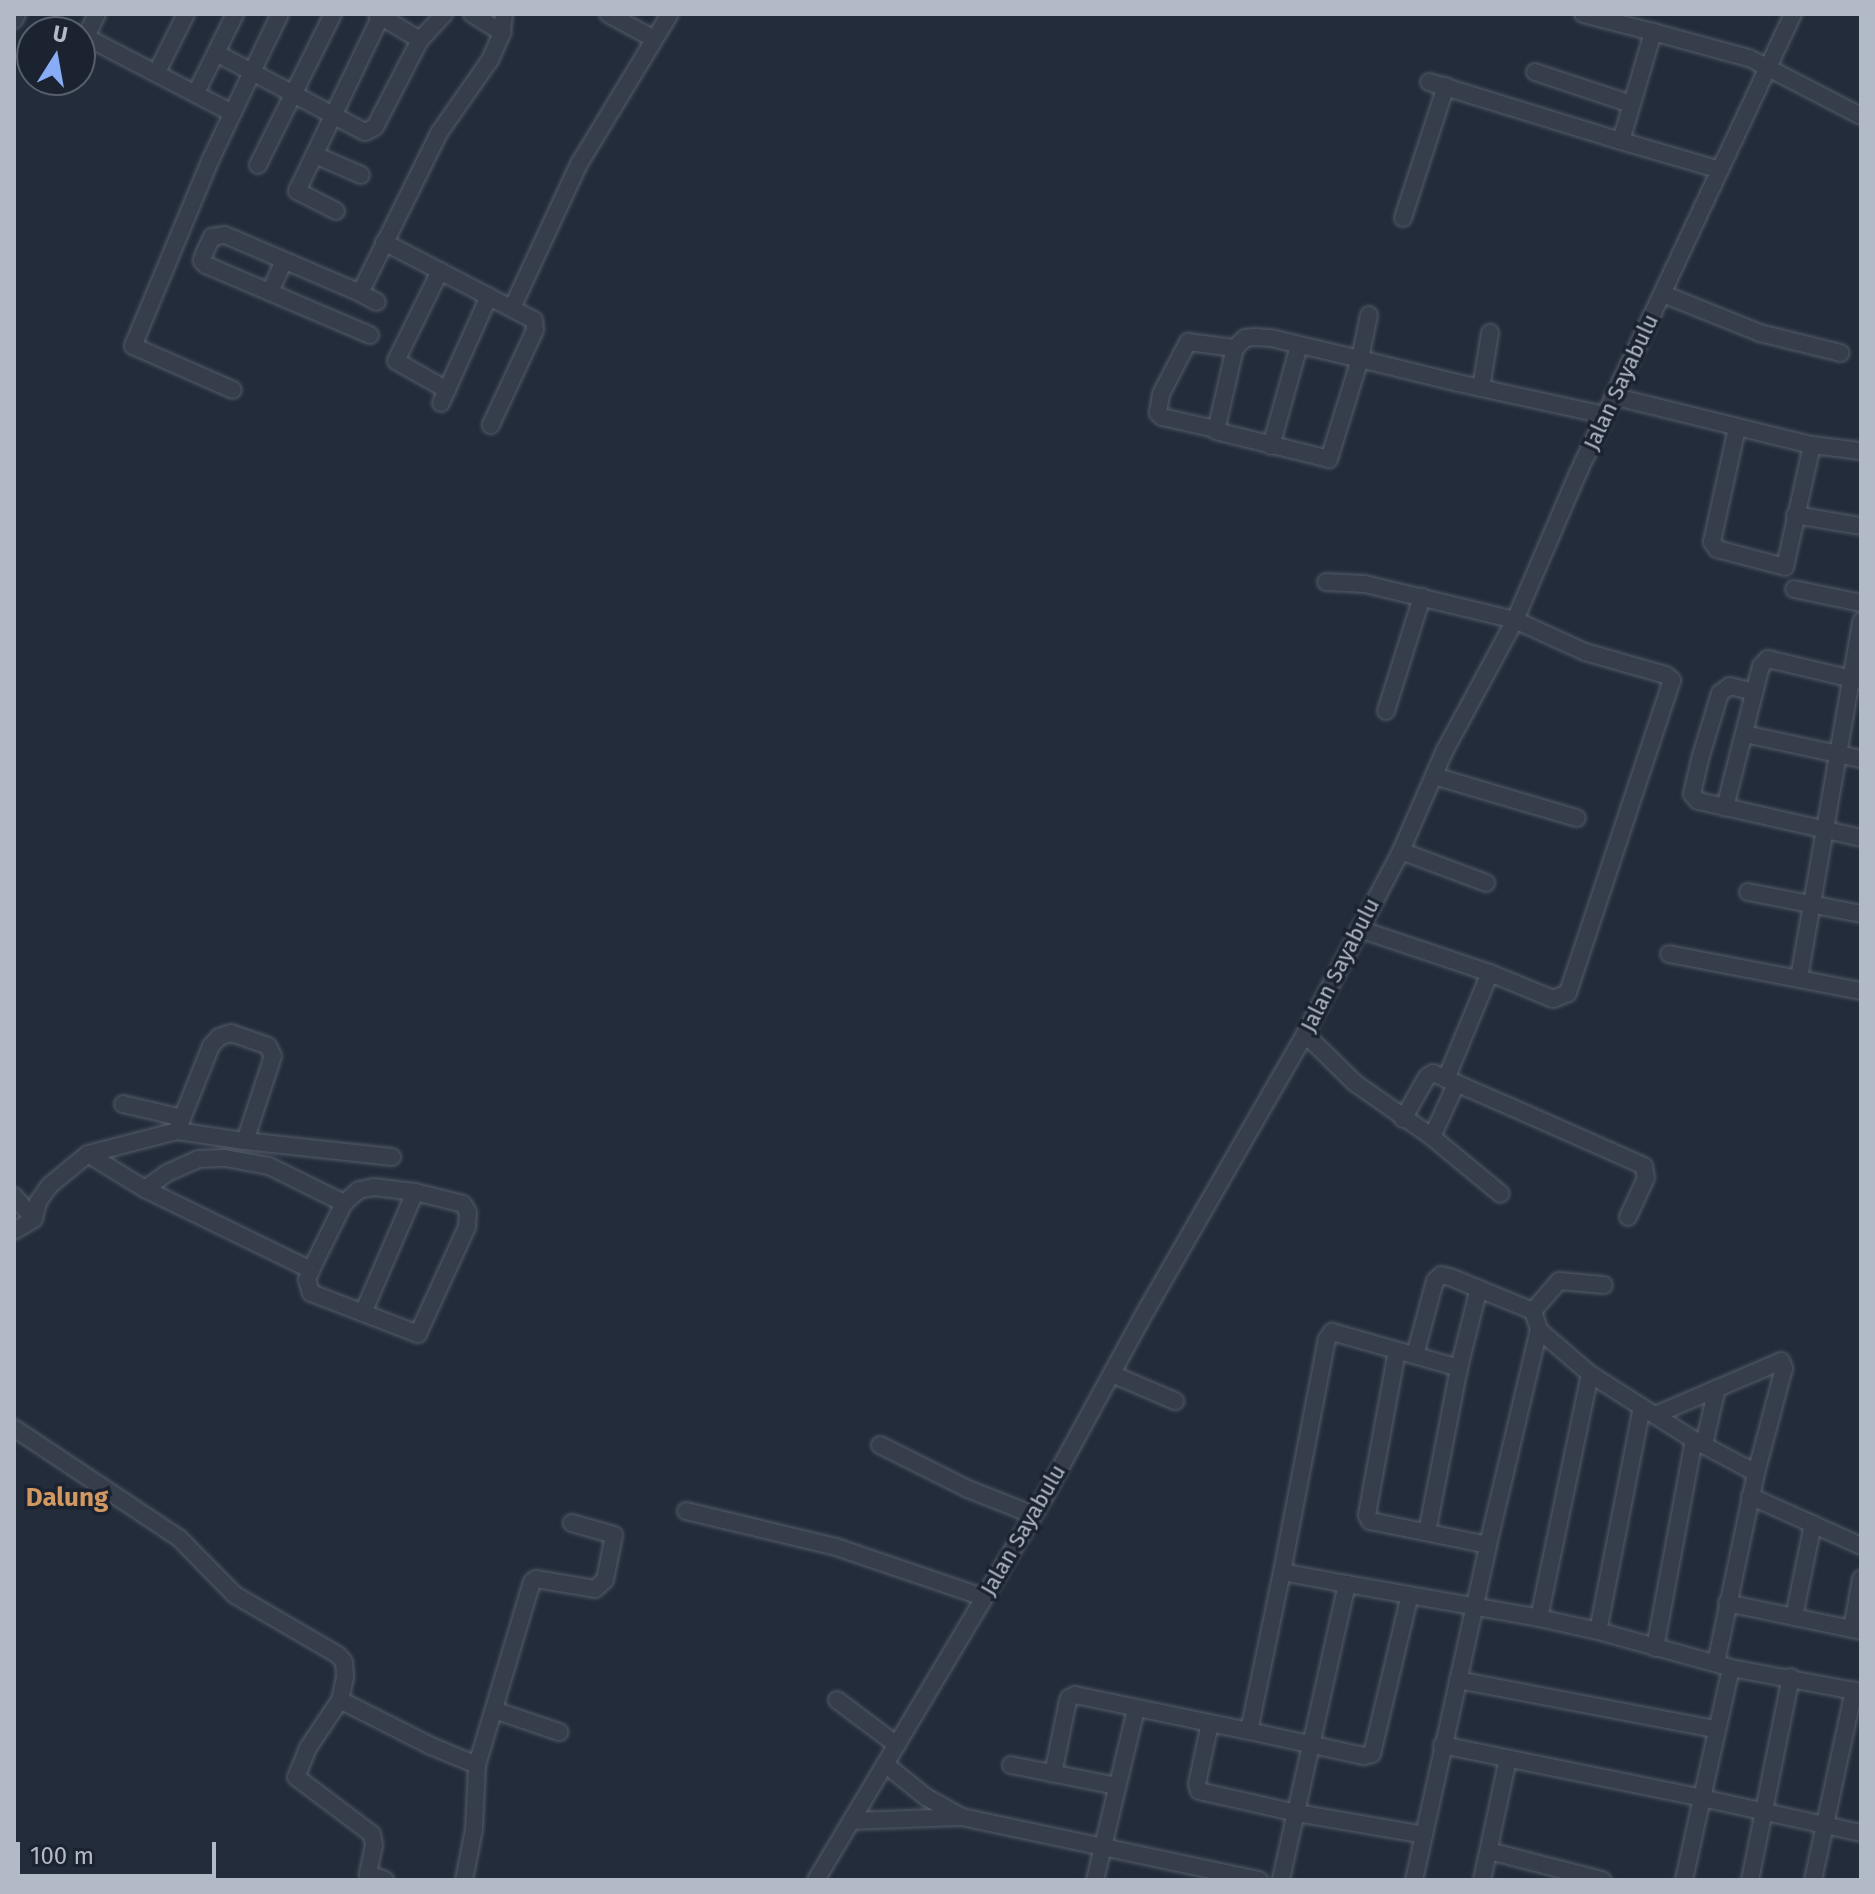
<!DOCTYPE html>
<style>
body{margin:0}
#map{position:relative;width:1875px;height:1894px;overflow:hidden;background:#232c3b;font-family:"Fira Sans",sans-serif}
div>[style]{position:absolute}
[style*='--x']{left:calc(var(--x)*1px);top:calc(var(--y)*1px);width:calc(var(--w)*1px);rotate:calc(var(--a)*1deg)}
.roads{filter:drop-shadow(0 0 2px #555c69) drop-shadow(0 0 2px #555c69)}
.minor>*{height:16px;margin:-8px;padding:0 8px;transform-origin:8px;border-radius:8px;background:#373e4b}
span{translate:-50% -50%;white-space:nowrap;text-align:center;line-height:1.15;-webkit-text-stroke:7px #1c2330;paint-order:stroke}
.street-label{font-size:22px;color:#b2b9c7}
.quarter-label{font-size:26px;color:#d29862;font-weight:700}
.frame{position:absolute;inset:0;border:16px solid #b2b9c7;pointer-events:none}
.north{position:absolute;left:16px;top:16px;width:80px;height:80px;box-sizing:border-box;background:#1c2330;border:2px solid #585f6c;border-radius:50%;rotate:11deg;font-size:22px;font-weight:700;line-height:32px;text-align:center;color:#b2b9c7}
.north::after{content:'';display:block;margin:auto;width:28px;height:36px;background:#88adf6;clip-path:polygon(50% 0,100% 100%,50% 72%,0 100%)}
.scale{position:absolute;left:16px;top:1842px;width:200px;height:36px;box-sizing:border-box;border:4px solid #b2b9c7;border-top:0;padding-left:10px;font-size:24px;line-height:28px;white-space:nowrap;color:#b2b9c7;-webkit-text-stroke:6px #1c2330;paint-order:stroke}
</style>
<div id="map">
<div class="roads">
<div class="minor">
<i style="--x:97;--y:14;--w:25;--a:116"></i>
<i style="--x:86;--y:37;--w:165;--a:27.5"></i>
<i style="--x:280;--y:14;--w:64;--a:115.8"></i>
<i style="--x:252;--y:72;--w:128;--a:28"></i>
<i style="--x:365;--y:132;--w:11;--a:-27"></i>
<i style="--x:375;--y:127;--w:98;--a:-62.7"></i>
<i style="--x:420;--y:40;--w:50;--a:-148.8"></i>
<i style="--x:472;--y:14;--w:36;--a:32"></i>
<i style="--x:608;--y:14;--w:52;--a:28.5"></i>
<i style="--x:1583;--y:14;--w:72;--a:14.4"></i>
<i style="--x:14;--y:20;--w:7;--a:-63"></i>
<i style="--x:420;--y:40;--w:35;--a:-47"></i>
<i style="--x:216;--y:53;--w:41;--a:27.8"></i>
<i style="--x:252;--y:72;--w:98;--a:115.3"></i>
<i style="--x:210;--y:161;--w:200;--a:112.6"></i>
<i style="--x:133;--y:346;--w:109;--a:23.7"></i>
<i style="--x:157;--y:72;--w:65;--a:-63.4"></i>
<i style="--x:1535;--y:72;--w:101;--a:18.4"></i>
<i style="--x:1429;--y:82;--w:201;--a:17.1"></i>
<i style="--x:1621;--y:141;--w:114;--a:-73.6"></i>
<i style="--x:1653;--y:32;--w:99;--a:15.2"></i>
<i style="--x:1749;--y:58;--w:126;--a:27.4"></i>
<i style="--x:63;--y:84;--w:4;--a:-76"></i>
<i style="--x:196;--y:93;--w:88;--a:-63.7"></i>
<i style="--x:1621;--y:141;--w:103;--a:16.3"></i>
<i style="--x:315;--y:155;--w:50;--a:23.5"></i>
<i style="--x:258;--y:165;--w:169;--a:-63.6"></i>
<i style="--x:336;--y:211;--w:44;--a:-152.9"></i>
<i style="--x:297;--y:191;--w:194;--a:-64.4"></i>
<i style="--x:1403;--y:218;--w:139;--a:-72"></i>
<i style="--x:384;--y:242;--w:169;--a:27.5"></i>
<i style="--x:534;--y:320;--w:10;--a:84"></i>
<i style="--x:535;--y:330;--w:105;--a:114.9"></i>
<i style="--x:440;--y:271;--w:100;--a:116.1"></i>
<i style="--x:396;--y:361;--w:59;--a:29.6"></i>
<i style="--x:270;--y:292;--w:34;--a:-66"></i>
<i style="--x:360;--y:293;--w:19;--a:28"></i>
<i style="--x:1663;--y:294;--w:105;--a:21.9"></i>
<i style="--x:1760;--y:333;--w:83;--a:13.9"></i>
<i style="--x:513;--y:306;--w:157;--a:-65.1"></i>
<i style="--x:579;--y:164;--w:175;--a:-58.8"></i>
<i style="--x:1369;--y:315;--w:45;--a:101.6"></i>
<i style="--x:1360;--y:359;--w:105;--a:107.2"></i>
<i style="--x:1329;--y:459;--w:116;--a:-166.1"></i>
<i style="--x:1216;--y:431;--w:85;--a:-77.1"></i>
<i style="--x:1235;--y:348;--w:14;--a:-45"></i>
<i style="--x:1245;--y:338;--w:10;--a:-6"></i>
<i style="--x:1255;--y:337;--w:16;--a:4"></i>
<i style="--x:1271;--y:338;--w:91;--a:13.3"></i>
<i style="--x:1360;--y:359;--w:101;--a:13.8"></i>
<i style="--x:1458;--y:383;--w:150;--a:12.3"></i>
<i style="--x:370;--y:335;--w:178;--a:-156.9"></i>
<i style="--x:206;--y:265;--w:6;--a:-135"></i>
<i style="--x:202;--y:261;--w:7;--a:-74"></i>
<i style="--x:204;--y:254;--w:19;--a:-65"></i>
<i style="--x:212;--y:237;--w:13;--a:-9"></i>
<i style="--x:225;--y:235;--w:147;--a:23.2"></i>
<i style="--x:360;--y:293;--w:178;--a:-63.7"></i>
<i style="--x:439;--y:133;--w:89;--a:-55.1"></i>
<i style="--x:490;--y:60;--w:30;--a:-66"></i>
<i style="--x:502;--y:33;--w:19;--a:-84"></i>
<i style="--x:1481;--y:388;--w:56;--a:-80.7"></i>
<i style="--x:1616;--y:397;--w:202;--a:13.8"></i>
<i style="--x:1812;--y:445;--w:49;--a:7"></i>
<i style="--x:441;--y:403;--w:117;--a:-65.8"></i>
<i style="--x:1737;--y:428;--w:117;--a:102.4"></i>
<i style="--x:1712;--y:542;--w:9;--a:54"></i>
<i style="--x:1717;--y:549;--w:70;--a:14.8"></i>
<i style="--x:1785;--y:567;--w:125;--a:-77.5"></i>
<i style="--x:1215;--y:429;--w:54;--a:-167.2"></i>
<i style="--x:1162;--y:417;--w:6;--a:-135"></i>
<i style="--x:1158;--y:413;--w:19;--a:-81"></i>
<i style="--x:1161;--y:394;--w:59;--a:-62.6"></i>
<i style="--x:1188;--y:342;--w:47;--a:7.3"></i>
<i style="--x:1271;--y:446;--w:104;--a:-74.4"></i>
<i style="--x:1795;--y:515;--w:67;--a:9.5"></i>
<i style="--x:1326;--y:582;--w:39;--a:3"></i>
<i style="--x:1365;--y:584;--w:154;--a:13.5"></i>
<i style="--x:1515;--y:620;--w:77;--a:24.6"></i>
<i style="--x:1585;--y:652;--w:84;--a:15.9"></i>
<i style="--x:1666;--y:675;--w:8;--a:40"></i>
<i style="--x:1672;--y:680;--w:330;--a:108.4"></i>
<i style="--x:1568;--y:993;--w:16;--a:158"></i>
<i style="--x:1553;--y:999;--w:68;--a:-157.6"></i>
<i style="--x:1490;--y:973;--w:138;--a:-161.4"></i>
<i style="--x:1794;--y:589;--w:68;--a:11.8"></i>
<i style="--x:1861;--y:681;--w:96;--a:-166.7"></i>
<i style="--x:1768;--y:659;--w:10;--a:135"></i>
<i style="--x:1761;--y:666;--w:146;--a:104.3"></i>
<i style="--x:1725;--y:807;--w:139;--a:12.8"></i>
<i style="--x:1386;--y:711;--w:120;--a:-72.5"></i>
<i style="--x:1745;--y:734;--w:119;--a:12.2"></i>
<i style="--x:1434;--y:776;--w:149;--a:16.4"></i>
<i style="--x:1725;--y:807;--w:28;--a:-167"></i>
<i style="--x:1698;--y:801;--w:9;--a:-131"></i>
<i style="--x:1692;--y:794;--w:36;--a:-77"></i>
<i style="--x:1700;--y:759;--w:69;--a:-73.1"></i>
<i style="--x:1720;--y:693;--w:12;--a:-35"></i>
<i style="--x:1730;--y:686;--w:25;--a:14"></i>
<i style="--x:1401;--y:851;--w:91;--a:20.6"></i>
<i style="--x:1748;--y:892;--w:115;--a:11"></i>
<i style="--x:1669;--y:954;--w:196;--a:10.9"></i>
<i style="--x:1799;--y:978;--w:362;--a:-80.1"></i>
<i style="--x:1305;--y:1034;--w:70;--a:44.4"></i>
<i style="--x:1355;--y:1083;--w:94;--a:35"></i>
<i style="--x:1432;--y:1137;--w:89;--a:39.6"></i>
<i style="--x:1446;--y:1079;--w:115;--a:-67.5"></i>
<i style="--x:123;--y:1104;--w:61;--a:13.3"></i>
<i style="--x:1403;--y:1119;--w:48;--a:-60.3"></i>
<i style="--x:1427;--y:1077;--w:7;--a:-34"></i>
<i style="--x:1433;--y:1073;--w:85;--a:23.6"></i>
<i style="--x:1511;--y:1107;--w:145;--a:23.9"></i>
<i style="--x:1644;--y:1166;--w:12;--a:81"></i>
<i style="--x:1646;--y:1178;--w:43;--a:114.8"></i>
<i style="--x:177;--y:1131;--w:92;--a:-68.2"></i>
<i style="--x:211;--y:1046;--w:12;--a:-48"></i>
<i style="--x:219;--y:1037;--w:13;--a:-18"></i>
<i style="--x:231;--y:1033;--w:39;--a:19"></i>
<i style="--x:268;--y:1046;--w:11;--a:63"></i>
<i style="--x:273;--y:1056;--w:89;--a:108.2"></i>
<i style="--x:245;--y:1141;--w:148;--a:6.2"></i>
<i style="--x:1432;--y:1137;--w:58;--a:-65.6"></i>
<i style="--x:88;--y:1154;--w:92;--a:-14.5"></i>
<i style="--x:177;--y:1131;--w:69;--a:8.4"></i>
<i style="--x:145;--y:1189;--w:27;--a:-36"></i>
<i style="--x:167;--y:1173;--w:34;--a:-24"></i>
<i style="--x:198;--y:1159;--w:27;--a:-2"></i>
<i style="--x:225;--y:1158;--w:45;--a:10.3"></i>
<i style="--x:269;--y:1166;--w:84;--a:26.3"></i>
<i style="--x:14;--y:1196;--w:30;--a:49"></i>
<i style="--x:34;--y:1219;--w:17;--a:-77"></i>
<i style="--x:38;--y:1202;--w:19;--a:-55"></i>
<i style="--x:49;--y:1186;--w:50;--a:-39.4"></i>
<i style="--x:88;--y:1154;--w:67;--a:31.6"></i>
<i style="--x:145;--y:1189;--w:185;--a:26"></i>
<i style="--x:311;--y:1270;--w:75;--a:-63.8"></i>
<i style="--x:344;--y:1203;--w:20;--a:-41"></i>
<i style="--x:359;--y:1190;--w:15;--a:-11"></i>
<i style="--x:374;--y:1187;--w:41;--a:7"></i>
<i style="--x:415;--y:1192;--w:49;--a:14"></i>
<i style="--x:463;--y:1204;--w:9;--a:58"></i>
<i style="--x:468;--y:1212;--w:15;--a:94"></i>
<i style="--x:467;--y:1227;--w:118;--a:114.6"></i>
<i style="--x:418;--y:1334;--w:115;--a:-159"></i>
<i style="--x:311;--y:1293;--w:14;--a:-107"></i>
<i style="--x:307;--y:1280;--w:11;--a:-68"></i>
<i style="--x:14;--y:1231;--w:23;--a:-31"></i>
<i style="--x:1533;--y:1311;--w:40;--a:-49"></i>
<i style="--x:1559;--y:1281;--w:45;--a:5.1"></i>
<i style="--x:363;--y:1313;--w:132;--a:-66.7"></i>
<i style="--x:1397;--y:1351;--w:167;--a:100.4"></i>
<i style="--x:1367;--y:1515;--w:7;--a:63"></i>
<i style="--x:1370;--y:1521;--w:120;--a:11.5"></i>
<i style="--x:1488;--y:1545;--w:221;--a:-76.7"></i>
<i style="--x:1415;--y:1355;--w:77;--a:-74.9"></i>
<i style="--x:1435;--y:1281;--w:8;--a:-45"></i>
<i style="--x:1441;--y:1275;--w:9;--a:13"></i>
<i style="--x:1450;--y:1277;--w:90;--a:22.3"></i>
<i style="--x:1533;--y:1311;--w:20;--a:72"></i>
<i style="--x:1539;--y:1330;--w:67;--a:40.8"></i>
<i style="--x:1590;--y:1374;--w:123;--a:32.4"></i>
<i style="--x:1694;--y:1440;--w:70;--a:28"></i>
<i style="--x:1756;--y:1473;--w:194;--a:101.9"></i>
<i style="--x:1459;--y:1368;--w:82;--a:-76"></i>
<i style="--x:1112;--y:1374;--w:69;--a:23.2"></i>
<i style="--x:1655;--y:1415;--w:137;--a:-23.2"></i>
<i style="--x:1781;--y:1361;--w:8;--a:67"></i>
<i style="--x:1784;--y:1368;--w:109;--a:104.9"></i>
<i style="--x:14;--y:1428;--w:198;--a:33.7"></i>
<i style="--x:179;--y:1538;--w:80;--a:45.5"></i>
<i style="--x:235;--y:1595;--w:119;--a:30.2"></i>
<i style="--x:338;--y:1655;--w:9;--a:49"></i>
<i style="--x:344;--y:1662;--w:15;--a:86"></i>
<i style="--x:345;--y:1677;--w:24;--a:102"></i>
<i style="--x:340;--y:1700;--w:102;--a:26.8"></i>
<i style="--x:431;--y:1746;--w:50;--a:22.4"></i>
<i style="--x:880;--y:1445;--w:98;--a:26.6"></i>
<i style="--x:968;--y:1489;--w:68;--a:21.6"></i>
<i style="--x:1704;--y:1445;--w:58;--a:-77.2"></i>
<i style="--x:1750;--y:1496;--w:122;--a:24.2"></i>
<i style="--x:686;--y:1511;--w:154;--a:13.5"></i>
<i style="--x:836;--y:1547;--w:155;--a:18.8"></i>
<i style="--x:1282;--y:1572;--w:237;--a:-79.1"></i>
<i style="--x:1327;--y:1339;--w:9;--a:-54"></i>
<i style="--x:1332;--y:1332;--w:132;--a:15.8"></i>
<i style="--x:1459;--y:1368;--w:167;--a:101"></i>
<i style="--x:1347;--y:1584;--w:195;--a:10"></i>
<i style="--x:1539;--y:1618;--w:249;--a:-78.2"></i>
<i style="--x:1727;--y:1603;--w:137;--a:11.8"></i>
<i style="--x:1794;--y:1617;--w:95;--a:-78.5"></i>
<i style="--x:1539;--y:1618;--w:60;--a:12.4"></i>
<i style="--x:1598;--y:1631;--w:138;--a:15.5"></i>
<i style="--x:1731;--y:1668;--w:132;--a:10.5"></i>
<i style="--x:1852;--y:1629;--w:51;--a:-79.8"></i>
<i style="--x:1598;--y:1631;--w:228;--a:-78.9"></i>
<i style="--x:1655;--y:1648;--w:212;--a:-79.4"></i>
<i style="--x:1458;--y:1680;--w:263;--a:10.8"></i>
<i style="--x:340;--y:1700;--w:58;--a:123.7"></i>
<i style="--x:308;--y:1748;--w:31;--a:112"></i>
<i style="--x:296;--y:1777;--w:95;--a:36.9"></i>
<i style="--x:372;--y:1834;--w:11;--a:80"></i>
<i style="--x:374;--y:1845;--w:30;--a:102"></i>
<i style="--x:368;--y:1874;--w:18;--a:19"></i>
<i style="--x:837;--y:1700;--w:75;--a:36.9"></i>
<i style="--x:494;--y:1710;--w:69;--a:18.7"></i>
<i style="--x:1210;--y:1723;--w:62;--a:102"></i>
<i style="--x:1197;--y:1784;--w:7;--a:74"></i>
<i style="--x:1199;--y:1791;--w:100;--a:12.7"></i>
<i style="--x:1297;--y:1813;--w:129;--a:9.8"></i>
<i style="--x:1249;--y:1731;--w:118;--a:12.3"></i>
<i style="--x:1364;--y:1756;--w:8;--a:-14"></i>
<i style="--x:1372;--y:1754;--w:163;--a:-76.6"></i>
<i style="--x:1442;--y:1745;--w:265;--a:11.5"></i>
<i style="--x:1702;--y:1798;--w:133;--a:-77.4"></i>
<i style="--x:885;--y:1764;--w:53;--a:38.8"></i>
<i style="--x:926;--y:1797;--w:41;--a:29.1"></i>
<i style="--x:1011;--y:1765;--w:107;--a:11.3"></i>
<i style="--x:1053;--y:1774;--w:70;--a:-78.5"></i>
<i style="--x:1067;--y:1705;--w:7;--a:-74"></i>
<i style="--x:1069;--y:1698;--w:7;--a:-27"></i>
<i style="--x:1075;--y:1695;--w:178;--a:11.7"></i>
<i style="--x:1249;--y:1731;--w:162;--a:-78.3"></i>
<i style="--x:1282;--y:1572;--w:66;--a:10.5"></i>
<i style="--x:1347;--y:1584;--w:303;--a:102.6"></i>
<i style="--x:851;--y:1821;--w:111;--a:-2.1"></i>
<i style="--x:962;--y:1817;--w:304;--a:12"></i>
<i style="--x:1489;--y:1851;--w:117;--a:14.4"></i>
<i style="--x:464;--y:1880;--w:52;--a:-78.9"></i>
<i style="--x:474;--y:1829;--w:64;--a:-87.3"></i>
<i style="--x:477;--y:1765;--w:191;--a:-73.3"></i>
<i style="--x:532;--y:1582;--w:5;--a:-37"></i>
<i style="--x:536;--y:1579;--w:60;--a:9.6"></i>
<i style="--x:595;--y:1589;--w:13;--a:-42"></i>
<i style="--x:605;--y:1580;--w:46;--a:-78.7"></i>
<i style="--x:614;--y:1535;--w:44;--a:-164.1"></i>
<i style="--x:816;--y:1880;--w:449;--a:-59.2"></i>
<i style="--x:1046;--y:1494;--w:211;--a:-61.4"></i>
<i style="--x:1147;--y:1309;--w:317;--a:-60.1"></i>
<i style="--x:1305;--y:1034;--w:207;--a:-62.3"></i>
<i style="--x:1401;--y:851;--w:108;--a:-66.5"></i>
<i style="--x:1444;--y:752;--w:150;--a:-61.7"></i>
<i style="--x:1515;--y:620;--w:160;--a:-66.8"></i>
<i style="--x:1578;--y:473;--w:507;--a:-64.9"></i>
<i style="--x:1095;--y:1880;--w:176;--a:-76.5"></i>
<i style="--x:1414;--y:1880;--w:343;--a:-77.5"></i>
<i style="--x:1482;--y:1880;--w:124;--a:-77.9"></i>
<i style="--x:1684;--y:1880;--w:84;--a:-77.6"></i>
<i style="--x:1702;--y:1798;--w:163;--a:12.4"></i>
<i style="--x:1750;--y:1880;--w:207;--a:-78.6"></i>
<i style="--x:1813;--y:1880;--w:194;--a:-77.8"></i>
</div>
</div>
<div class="street-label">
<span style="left:1621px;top:382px;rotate:-65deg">Jalan Sayabulu</span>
<span style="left:1340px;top:965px;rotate:-63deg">Jalan Sayabulu</span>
<span style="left:1023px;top:1530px;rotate:-60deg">Jalan Sayabulu</span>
</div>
<div class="quarter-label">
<span style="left:67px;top:1498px">Dalung</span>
</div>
<div class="frame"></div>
<div class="north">U</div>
<div class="scale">100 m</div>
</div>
